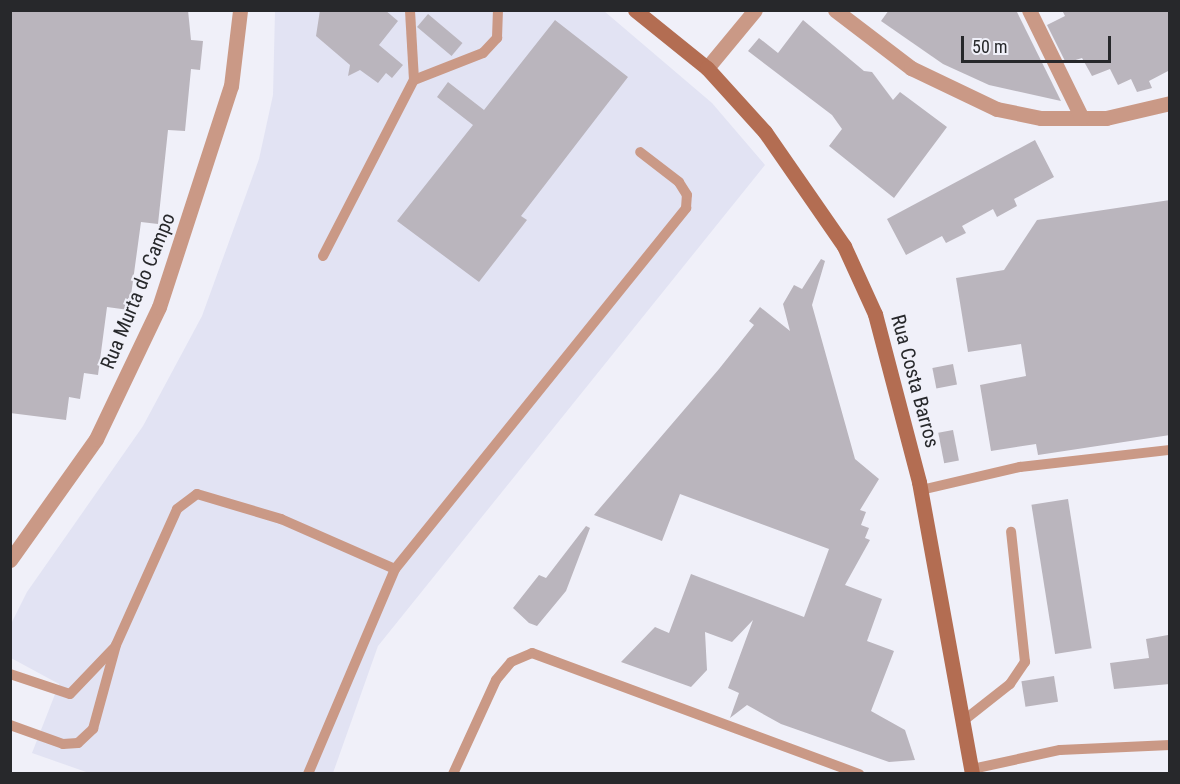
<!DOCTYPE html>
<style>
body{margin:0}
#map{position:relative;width:1180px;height:784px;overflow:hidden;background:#f0f0f9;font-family:"Roboto Condensed",sans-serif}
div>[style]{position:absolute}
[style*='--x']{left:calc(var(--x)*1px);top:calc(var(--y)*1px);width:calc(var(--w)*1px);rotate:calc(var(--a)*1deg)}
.built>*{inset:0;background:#e2e3f3}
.building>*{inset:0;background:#bab5bd;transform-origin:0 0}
.lane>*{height:10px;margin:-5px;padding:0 5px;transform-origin:5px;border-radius:5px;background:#ca9986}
.street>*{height:15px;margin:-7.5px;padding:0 7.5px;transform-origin:7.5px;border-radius:7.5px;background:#ca9986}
.secondary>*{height:15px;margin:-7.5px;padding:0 7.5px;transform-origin:7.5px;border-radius:7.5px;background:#b36d52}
span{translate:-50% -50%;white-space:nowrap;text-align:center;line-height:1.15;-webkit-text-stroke:4.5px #f0f0f9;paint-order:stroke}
.street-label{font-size:20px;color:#27282b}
.frame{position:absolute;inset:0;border:12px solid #27282b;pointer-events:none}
.scale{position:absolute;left:961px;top:36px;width:150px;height:27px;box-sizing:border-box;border:3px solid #27282b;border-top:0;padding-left:8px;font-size:18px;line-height:21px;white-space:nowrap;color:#27282b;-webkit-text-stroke:4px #f0f0f9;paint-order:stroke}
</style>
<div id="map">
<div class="built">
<i style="clip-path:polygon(275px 11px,604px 11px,712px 103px,765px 165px,378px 646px,333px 773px,89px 773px,32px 753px,59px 684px,11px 658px,10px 626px,27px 592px,143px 426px,202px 316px,259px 159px,273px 95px)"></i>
</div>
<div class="building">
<i style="clip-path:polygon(10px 10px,188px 10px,191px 40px,203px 41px,200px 70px,191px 69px,185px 131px,168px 130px,158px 224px,141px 222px,129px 310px,107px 307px,98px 375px,84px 373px,80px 399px,69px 397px,66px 420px,10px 413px)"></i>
<i style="clip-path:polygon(320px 10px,385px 10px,398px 21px,379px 45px,403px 65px,392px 78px,386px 73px,378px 83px,360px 70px,348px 76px,350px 65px,316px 36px)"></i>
<i style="clip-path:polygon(889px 10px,1016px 10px,1061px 101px,989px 85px,943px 64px,881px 21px)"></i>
<i style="clip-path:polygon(1062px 10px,1170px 10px,1170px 70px,1149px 81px,1152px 88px,1137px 92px,1131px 79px,1118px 85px,1110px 69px,1092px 76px,1082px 58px,1066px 63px,1047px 25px,1065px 16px)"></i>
<i style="left:428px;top:14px;width:45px;height:17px;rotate:40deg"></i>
<i style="clip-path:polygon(555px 20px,628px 77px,521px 216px,527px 220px,479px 282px,397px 221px,473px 125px,437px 97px,448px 82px,484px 110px)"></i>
<i style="clip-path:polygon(803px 20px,864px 71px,872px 72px,893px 100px,900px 92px,947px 127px,894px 198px,829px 146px,842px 129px,832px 115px,748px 51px,759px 38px,778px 53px)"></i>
<i style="clip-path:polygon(1035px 140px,1054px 177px,1014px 199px,1017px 206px,997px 217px,993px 209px,962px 226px,966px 233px,946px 243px,942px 236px,906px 255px,887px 219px)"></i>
<i style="clip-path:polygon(1170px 200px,1170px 435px,1038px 455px,1036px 444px,991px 451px,980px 385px,1026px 376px,1021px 344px,968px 352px,956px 278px,1004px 270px,1037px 220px)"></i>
<i style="clip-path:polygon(821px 259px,825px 261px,812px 305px,855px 459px,879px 479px,860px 510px,866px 512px,861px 525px,869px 528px,865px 538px,870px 540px,845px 585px,882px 599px,867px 641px,894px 651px,871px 711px,905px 730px,915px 760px,889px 762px,781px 724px,747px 705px,730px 718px,739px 693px,728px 688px,753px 620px,732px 642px,705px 632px,707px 670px,691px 687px,621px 662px,655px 627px,669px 633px,691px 574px,804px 617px,829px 549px,680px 494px,662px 541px,594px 515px,719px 369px,754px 325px,749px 321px,760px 307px,790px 331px,783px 304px,794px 285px,802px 289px)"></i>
<i style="left:953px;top:364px;width:21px;height:21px;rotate:79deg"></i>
<i style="left:953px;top:430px;width:31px;height:15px;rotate:79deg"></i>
<i style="left:1068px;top:499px;width:151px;height:37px;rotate:81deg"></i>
<i style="clip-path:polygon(586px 526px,590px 528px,566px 591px,537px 626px,529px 623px,513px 608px,539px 575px,546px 578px)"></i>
<i style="clip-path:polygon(1168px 635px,1170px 684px,1114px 689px,1110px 663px,1149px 658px,1146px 639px)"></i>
<i style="left:1054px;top:676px;width:26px;height:33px;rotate:81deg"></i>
</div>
<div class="lane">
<i style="--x:414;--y:80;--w:74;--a:-21.4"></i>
<i style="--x:483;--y:53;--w:21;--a:-47"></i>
<i style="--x:497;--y:38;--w:28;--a:-88"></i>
<i style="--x:323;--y:256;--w:198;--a:-62.7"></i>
<i style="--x:414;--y:80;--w:70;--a:-93.3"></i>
<i style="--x:921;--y:490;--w:102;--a:-13.1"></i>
<i style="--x:1020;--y:467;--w:151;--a:-6.5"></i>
<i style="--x:10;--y:674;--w:63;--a:18.4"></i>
<i style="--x:70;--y:694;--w:64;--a:-46.3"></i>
<i style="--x:963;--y:721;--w:60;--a:-38.2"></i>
<i style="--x:1010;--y:684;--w:27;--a:-56"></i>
<i style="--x:1025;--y:662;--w:131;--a:-96.1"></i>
<i style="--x:10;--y:725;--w:56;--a:19.7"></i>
<i style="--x:63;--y:744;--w:15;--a:-4"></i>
<i style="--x:78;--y:743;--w:21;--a:-43"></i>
<i style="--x:93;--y:729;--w:87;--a:-74.7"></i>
<i style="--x:116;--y:645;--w:149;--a:-65.8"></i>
<i style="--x:177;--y:509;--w:25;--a:-37"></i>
<i style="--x:197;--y:494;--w:88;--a:16.6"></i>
<i style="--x:281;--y:519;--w:124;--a:23.7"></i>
<i style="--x:972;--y:769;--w:90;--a:-12.2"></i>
<i style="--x:1060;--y:750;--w:110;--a:-2.6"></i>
<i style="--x:308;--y:774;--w:223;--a:-67"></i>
<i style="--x:395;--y:569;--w:464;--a:-51.1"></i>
<i style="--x:686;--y:208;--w:13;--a:-86"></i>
<i style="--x:687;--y:195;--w:15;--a:-122"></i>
<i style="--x:679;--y:182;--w:49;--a:-142.4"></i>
<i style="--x:453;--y:774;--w:103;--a:-65.4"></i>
<i style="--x:496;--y:680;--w:23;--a:-50"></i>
<i style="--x:511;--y:662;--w:23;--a:-23"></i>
<i style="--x:532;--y:653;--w:349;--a:20.3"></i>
</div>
<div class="street">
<i style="--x:835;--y:10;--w:96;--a:37.3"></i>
<i style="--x:911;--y:68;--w:95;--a:25.5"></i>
<i style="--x:997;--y:109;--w:45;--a:11.6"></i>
<i style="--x:1041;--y:118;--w:65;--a:0"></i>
<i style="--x:1106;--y:118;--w:66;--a:-13.2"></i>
<i style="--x:1029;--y:10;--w:120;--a:63.9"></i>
<i style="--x:707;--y:68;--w:75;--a:-50.4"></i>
<i style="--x:10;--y:560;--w:148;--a:-54.6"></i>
<i style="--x:96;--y:439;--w:146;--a:-64.5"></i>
<i style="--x:159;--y:307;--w:232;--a:-72"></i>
<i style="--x:231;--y:86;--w:77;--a:-83.2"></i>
</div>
<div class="secondary">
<i style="--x:635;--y:10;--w:92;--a:38.9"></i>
<i style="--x:707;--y:68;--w:86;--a:47.8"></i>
<i style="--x:765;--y:132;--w:139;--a:55.3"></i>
<i style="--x:844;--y:246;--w:75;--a:65.5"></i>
<i style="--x:875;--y:314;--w:174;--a:75.3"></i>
<i style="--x:919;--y:482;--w:297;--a:79.7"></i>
</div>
<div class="street-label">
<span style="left:138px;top:291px;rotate:-68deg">Rua Murta do Campo</span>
<span style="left:915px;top:381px;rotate:75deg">Rua Costa Barros</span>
</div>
<div class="frame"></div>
<div class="scale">50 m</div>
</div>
